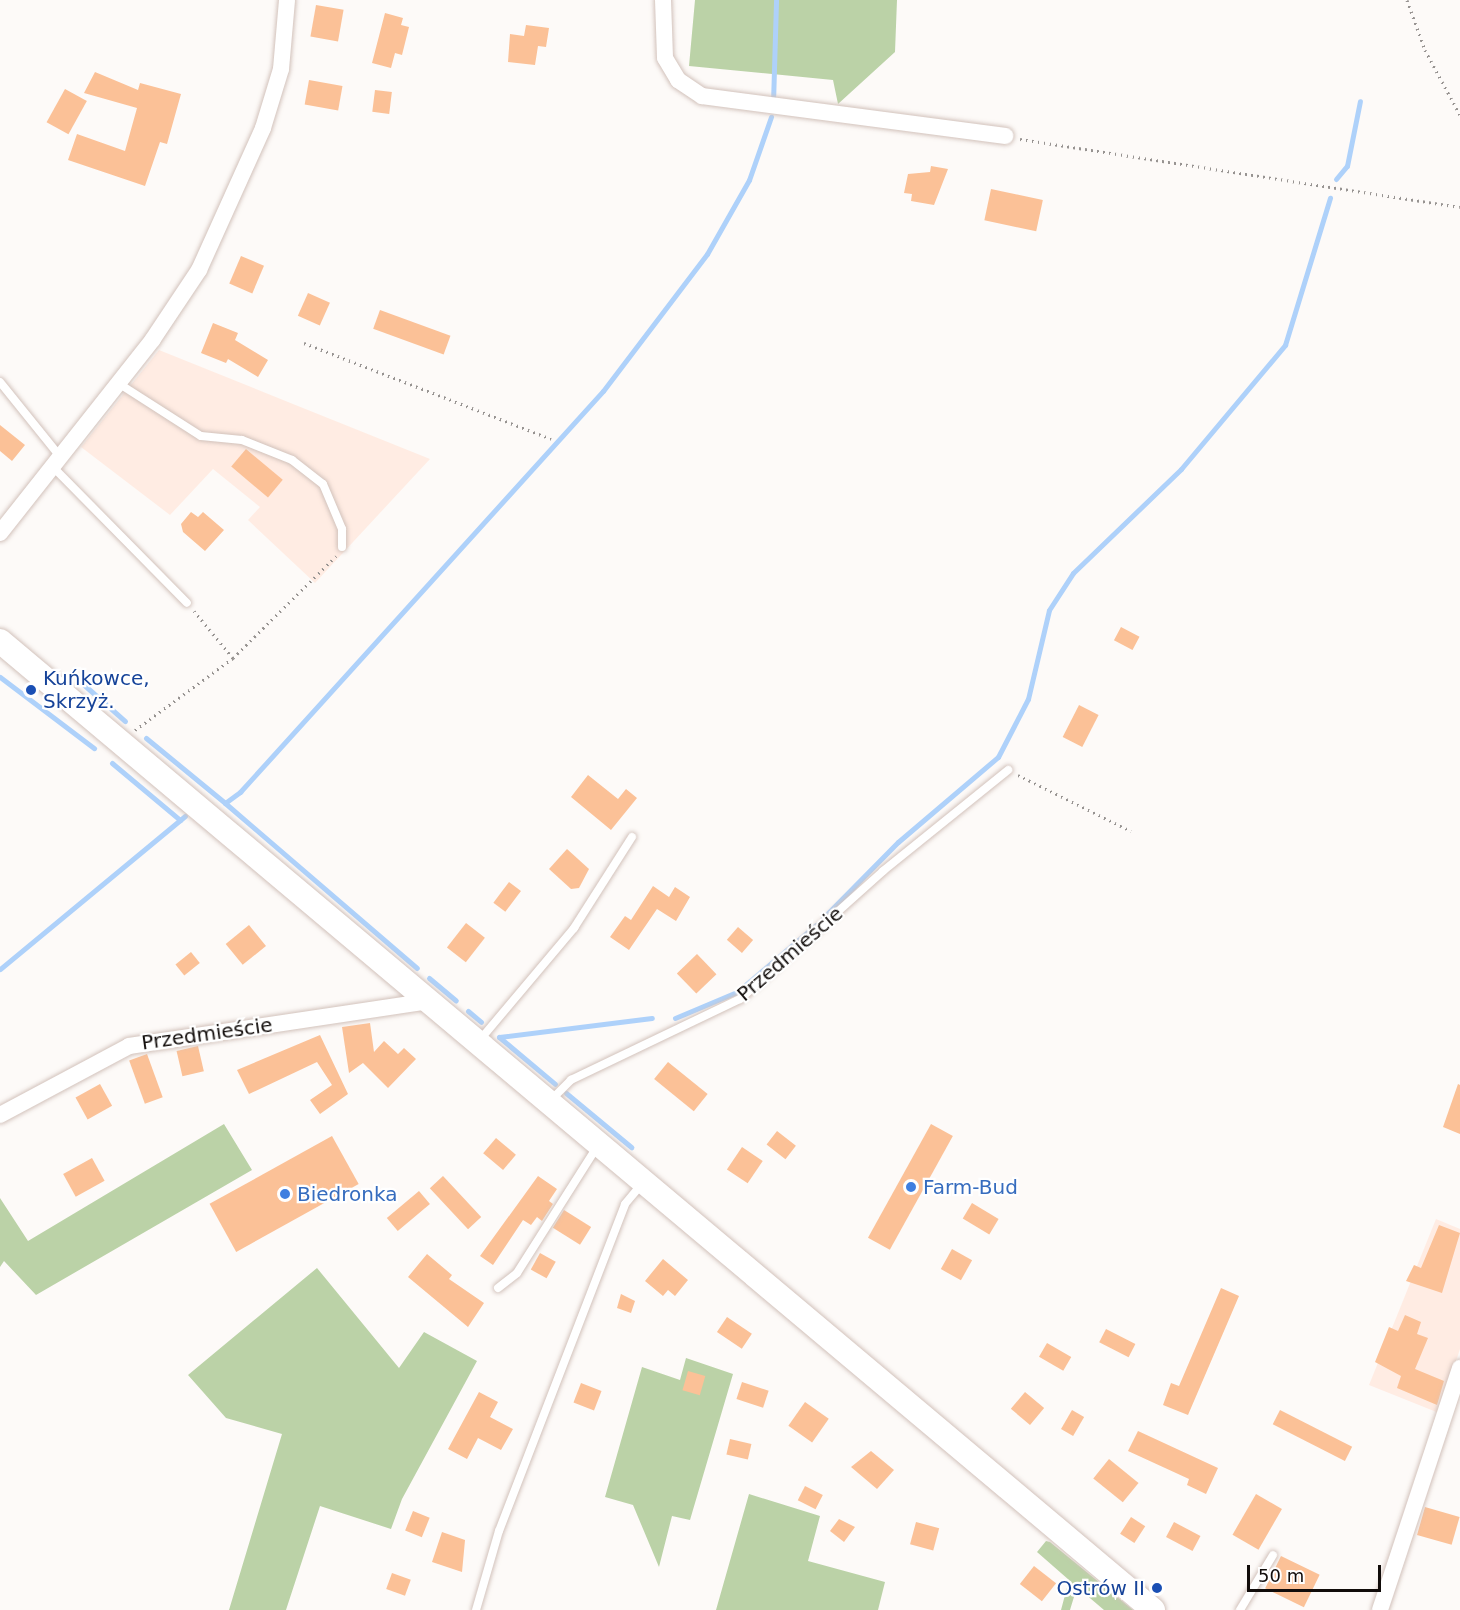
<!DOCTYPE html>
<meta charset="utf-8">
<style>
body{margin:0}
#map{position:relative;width:1460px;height:1610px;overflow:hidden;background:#fdfaf8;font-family:"DejaVu Sans",sans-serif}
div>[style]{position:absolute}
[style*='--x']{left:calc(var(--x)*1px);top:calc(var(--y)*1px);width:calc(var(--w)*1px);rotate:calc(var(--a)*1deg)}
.industrial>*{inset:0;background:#ffece3}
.green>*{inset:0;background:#bbd2a7}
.stream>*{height:5px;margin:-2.5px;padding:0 2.5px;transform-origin:2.5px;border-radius:2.5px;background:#aed1fa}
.building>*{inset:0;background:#fbc197;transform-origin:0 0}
.path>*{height:3px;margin-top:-1.5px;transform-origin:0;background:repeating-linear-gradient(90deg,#979391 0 1.5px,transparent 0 6px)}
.roads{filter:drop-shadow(0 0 2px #d2c2bb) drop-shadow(0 0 2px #d2c2bb)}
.lane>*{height:8px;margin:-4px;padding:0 4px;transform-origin:4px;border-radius:4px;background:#fff}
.street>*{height:16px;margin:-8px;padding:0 8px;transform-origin:8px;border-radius:8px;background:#fff}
.secondary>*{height:24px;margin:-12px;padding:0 12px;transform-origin:12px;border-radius:12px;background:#fff}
.dots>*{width:16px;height:16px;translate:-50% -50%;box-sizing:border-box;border:3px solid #fff;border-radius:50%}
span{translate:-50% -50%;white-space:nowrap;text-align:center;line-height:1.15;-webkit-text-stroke:4.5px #fff;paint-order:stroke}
.transit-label{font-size:20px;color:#164399}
.left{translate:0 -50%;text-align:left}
.right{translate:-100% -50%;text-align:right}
.street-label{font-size:20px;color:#110c0a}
.shop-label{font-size:20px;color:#366cbe}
.scale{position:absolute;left:1247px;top:1565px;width:134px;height:27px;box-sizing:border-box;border:3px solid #110c0a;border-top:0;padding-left:8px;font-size:18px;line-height:21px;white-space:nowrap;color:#110c0a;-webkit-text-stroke:4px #fff;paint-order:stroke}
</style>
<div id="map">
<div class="industrial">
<i style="clip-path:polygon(159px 350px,288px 402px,430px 459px,315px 583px,248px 520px,260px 507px,213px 469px,170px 515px,81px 447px)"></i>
<i style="clip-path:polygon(1436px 1219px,1460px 1229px,1460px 1349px,1439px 1413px,1369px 1385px)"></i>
</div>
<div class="green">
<i style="clip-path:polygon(695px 0,897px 0,895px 52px,838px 104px,833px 80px,689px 66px)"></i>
<i style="clip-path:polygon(224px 1124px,252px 1170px,36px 1295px,4px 1261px,0 1267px,0 1198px,28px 1241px)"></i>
<i style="clip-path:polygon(317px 1268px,399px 1368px,424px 1332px,477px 1361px,402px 1499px,391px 1529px,320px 1506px,286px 1610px,229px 1610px,282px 1434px,226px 1418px,188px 1375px)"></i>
<i style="clip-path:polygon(686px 1358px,733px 1374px,690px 1520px,672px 1516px,659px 1567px,633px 1505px,605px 1497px,642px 1367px,680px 1380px)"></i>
<i style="clip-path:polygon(749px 1494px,820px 1516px,808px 1561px,885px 1582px,878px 1610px,716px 1610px)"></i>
<i style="clip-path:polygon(1046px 1541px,1050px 1542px,1133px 1610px,1104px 1610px,1077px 1587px,1070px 1610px,1061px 1610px,1069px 1580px,1037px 1552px)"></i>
</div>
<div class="stream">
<i style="--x:773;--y:103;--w:103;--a:-88.3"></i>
<i style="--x:1336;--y:179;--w:17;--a:-50"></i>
<i style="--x:1347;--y:166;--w:66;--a:-78.7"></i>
<i style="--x:0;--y:677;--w:118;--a:37.1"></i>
<i style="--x:83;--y:684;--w:56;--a:41.4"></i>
<i style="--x:146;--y:738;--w:102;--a:39.4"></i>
<i style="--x:225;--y:803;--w:19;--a:-36"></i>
<i style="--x:240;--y:792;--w:541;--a:-47.85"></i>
<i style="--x:603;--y:391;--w:172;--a:-52.8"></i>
<i style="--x:707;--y:254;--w:85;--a:-60.4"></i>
<i style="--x:749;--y:180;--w:67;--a:-70.8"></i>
<i style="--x:112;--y:763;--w:89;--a:40"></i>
<i style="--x:225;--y:803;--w:253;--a:40.7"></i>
<i style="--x:823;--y:918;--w:107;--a:-45.4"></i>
<i style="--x:898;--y:842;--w:131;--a:-40.4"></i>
<i style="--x:998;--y:757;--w:65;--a:-62.7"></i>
<i style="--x:1028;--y:699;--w:91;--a:-76.7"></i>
<i style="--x:1049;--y:610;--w:44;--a:-57"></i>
<i style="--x:1073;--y:573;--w:150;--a:-43.9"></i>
<i style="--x:1181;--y:469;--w:162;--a:-50"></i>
<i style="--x:1285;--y:345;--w:154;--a:-73"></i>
<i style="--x:0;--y:969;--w:240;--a:-39.6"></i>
<i style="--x:429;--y:978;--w:35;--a:40"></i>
<i style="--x:468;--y:1011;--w:17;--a:40"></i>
<i style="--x:675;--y:1018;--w:67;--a:-22.8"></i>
<i style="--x:737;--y:992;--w:104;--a:-40.3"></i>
<i style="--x:499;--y:1037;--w:154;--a:-7.1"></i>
<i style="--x:499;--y:1037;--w:73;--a:40"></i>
<i style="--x:566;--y:1093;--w:85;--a:39.7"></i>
</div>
<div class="building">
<i style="left:316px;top:5px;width:28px;height:32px;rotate:10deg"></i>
<i style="clip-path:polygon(385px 13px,403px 18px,401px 25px,409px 27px,402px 55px,395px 53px,391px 68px,372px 63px)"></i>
<i style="clip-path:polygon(526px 25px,549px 28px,546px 47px,538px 46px,535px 65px,508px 62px,510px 34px,524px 36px)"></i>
<i style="clip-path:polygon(95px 72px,138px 90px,140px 83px,181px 94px,167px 144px,160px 142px,145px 186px,68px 160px,77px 134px,125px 151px,137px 108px,84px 93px)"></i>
<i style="left:309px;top:80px;width:34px;height:25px;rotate:10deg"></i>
<i style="left:65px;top:89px;width:25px;height:38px;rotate:29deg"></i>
<i style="left:375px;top:90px;width:17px;height:22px;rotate:7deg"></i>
<i style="clip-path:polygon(931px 166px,948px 169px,934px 205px,911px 201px,912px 194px,904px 193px,908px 174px,930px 172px)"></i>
<i style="left:991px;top:189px;width:53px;height:32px;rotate:12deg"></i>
<i style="left:241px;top:256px;width:25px;height:30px;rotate:23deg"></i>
<i style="left:308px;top:293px;width:24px;height:25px;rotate:24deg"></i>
<i style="left:380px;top:310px;width:75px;height:20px;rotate:20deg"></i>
<i style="clip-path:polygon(213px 323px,238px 333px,235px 340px,268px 360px,258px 377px,228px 359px,226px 363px,201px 353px)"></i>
<i style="clip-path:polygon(0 425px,25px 445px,12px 461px,0 451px)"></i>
<i style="left:246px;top:449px;width:48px;height:23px;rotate:40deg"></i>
<i style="clip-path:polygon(191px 512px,198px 517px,203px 512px,224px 530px,205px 551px,183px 532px,181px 524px)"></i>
<i style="left:1121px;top:627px;width:21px;height:15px;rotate:28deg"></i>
<i style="left:1079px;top:705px;width:22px;height:36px;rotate:27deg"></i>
<i style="clip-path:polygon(588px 775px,618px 799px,626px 789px,637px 798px,611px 830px,571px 797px)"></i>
<i style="clip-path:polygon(567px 849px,589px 869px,579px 888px,571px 889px,549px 869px)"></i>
<i style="left:509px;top:882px;width:15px;height:26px;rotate:37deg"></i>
<i style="clip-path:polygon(653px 886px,669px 897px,675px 887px,690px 897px,676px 921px,657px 909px,629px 950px,610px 937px,625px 916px,631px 920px)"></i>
<i style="left:466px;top:923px;width:24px;height:31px;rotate:38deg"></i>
<i style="left:249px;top:925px;width:27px;height:30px;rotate:51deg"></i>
<i style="left:738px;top:927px;width:20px;height:17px;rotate:41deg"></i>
<i style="left:191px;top:952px;width:14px;height:20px;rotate:51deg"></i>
<i style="left:697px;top:954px;width:28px;height:28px;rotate:46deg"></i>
<i style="clip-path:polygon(370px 1023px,374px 1052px,384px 1041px,398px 1054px,404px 1048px,416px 1059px,388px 1088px,363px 1063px,349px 1073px,342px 1027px)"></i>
<i style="clip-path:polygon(320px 1035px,348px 1094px,320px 1114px,310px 1100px,332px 1085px,317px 1062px,249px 1094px,237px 1070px)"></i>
<i style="left:198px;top:1046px;width:26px;height:22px;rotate:77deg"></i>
<i style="left:147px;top:1054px;width:46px;height:19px;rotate:70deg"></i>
<i style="left:668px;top:1062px;width:51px;height:22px;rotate:39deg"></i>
<i style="left:100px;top:1084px;width:25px;height:28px;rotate:61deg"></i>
<i style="clip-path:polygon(1458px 1084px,1460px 1085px,1460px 1134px,1443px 1127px)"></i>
<i style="left:931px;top:1124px;width:25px;height:130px;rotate:29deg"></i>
<i style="left:777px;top:1131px;width:24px;height:17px;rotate:38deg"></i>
<i style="left:332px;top:1136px;width:55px;height:140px;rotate:61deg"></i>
<i style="left:496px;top:1138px;width:26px;height:20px;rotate:40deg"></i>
<i style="left:742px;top:1147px;width:25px;height:27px;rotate:34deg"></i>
<i style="left:92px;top:1158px;width:26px;height:33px;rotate:61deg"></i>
<i style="left:443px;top:1176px;width:56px;height:18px;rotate:47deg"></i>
<i style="clip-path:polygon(538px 1176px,557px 1189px,549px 1201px,553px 1204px,542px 1221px,537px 1217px,531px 1225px,523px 1220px,493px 1265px,480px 1256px)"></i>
<i style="left:419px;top:1191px;width:17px;height:42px;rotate:50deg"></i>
<i style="left:972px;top:1203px;width:31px;height:18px;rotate:31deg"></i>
<i style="left:564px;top:1210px;width:32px;height:21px;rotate:32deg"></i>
<i style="clip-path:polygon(1439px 1225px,1460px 1233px,1442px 1293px,1406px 1281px,1414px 1265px,1421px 1268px)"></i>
<i style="left:952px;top:1249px;width:23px;height:23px;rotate:29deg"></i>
<i style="left:540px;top:1253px;width:18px;height:19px;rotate:29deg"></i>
<i style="clip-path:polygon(427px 1254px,452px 1275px,449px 1279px,484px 1303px,468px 1327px,408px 1277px)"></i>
<i style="clip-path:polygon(663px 1259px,688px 1280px,675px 1296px,668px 1290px,663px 1296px,645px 1281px)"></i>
<i style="clip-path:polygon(1221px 1288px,1239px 1296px,1188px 1415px,1163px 1405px,1171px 1383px,1179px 1386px)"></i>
<i style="clip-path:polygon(621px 1294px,635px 1301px,631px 1313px,617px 1308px)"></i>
<i style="clip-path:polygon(1405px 1315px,1421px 1322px,1417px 1334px,1428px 1338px,1415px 1369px,1444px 1381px,1437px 1405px,1397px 1388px,1401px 1376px,1375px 1362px,1389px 1327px,1398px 1331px)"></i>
<i style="left:727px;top:1317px;width:30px;height:18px;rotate:34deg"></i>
<i style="left:1106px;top:1329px;width:33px;height:15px;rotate:27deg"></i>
<i style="left:1047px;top:1343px;width:28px;height:16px;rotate:30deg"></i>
<i style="left:688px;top:1371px;width:18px;height:20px;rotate:16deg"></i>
<i style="left:742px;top:1382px;width:28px;height:18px;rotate:18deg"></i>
<i style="left:581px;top:1383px;width:22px;height:21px;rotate:21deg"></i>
<i style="clip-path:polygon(479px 1392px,498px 1402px,490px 1417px,513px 1429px,501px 1450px,478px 1438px,467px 1459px,448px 1449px)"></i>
<i style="left:1025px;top:1392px;width:25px;height:22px;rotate:40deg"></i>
<i style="left:805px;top:1402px;width:29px;height:29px;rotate:35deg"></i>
<i style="left:1072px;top:1410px;width:14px;height:22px;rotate:30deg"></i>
<i style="left:1280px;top:1410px;width:81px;height:16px;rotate:27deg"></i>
<i style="clip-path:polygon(1138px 1431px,1218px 1468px,1206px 1494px,1187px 1485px,1189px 1479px,1128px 1451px)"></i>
<i style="left:730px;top:1439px;width:22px;height:16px;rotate:13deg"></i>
<i style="clip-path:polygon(871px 1451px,894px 1470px,877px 1489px,851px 1467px)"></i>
<i style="left:1109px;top:1459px;width:38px;height:25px;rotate:39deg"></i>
<i style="left:805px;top:1486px;width:20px;height:16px;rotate:27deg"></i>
<i style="left:1256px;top:1494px;width:30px;height:47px;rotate:30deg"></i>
<i style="left:1425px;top:1507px;width:36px;height:29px;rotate:16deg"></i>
<i style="left:413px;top:1511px;width:18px;height:21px;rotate:22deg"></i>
<i style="left:1131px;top:1517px;width:17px;height:20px;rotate:33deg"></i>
<i style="clip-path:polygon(839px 1519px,855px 1527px,844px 1542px,830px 1531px)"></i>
<i style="left:916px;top:1522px;width:24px;height:23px;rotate:15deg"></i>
<i style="left:1174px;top:1522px;width:30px;height:17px;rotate:28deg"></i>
<i style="clip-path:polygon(442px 1532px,465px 1540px,462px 1572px,432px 1562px)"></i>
<i style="left:1281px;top:1556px;width:43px;height:36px;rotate:26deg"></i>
<i style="left:1034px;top:1566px;width:28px;height:23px;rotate:38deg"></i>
<i style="left:392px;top:1573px;width:20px;height:17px;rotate:20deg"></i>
</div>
<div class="path">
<i style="--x:1407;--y:0;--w:53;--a:70.2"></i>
<i style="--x:1425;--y:50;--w:74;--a:61.7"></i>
<i style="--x:1020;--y:139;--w:445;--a:8.8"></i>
<i style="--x:304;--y:343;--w:265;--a:21.2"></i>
<i style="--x:233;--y:658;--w:145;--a:-44.7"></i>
<i style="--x:135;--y:730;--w:122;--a:-36.3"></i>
<i style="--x:233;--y:658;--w:61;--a:-129.7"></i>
<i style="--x:1018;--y:775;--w:126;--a:26.4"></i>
</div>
<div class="roads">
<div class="lane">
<i style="--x:0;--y:382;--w:94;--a:51.1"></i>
<i style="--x:118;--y:383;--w:98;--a:32.6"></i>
<i style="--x:201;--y:436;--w:41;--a:5.6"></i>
<i style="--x:242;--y:440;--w:54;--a:21.8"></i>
<i style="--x:292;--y:460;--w:39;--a:38"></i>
<i style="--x:323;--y:484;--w:49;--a:67.1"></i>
<i style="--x:342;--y:529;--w:18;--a:90"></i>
<i style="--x:52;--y:466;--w:192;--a:45.4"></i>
<i style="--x:479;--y:1041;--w:148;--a:-49.9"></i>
<i style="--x:574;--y:928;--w:108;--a:-57.5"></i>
<i style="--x:550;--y:1101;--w:30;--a:-45"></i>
<i style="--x:571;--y:1080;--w:187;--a:-25.6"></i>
<i style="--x:740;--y:999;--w:192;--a:-41.8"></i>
<i style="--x:883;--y:871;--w:161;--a:-38.9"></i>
<i style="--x:498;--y:1288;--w:24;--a:-38"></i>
<i style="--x:517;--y:1273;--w:149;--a:-57.6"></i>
<i style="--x:476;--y:1610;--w:82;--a:-73.8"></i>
<i style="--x:499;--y:1531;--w:350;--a:-68.9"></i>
<i style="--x:625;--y:1204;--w:26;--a:-50"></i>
<i style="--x:1240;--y:1610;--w:64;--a:-59"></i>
</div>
<div class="street">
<i style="--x:663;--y:0;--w:58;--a:88"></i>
<i style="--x:665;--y:58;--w:26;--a:59"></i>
<i style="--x:678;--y:80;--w:29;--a:34"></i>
<i style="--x:702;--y:96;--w:306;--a:7.5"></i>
<i style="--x:0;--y:533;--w:247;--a:-51.7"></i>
<i style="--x:153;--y:339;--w:83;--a:-56.3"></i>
<i style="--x:199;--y:270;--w:156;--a:-65.7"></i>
<i style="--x:263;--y:128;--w:62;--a:-73"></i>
<i style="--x:281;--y:69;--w:69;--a:-85"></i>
<i style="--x:0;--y:1115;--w:146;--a:-28.1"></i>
<i style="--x:129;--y:1046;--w:305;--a:-8.5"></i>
<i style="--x:1380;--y:1610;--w:255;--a:-71.7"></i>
</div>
<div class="secondary">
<i style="--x:0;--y:641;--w:1506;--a:40.04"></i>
</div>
</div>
<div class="dots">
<i style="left:31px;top:690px;background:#1a4fb4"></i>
<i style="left:911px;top:1187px;background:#3f7fe0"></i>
<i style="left:285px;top:1194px;background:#3f7fe0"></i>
<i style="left:1157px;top:1588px;background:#1a4fb4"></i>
</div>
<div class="transit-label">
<span class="left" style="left:43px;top:690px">Kuńkowce,<br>Skrzyż.</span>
<span class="right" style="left:1145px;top:1588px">Ostrów II</span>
</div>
<div class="street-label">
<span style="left:790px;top:954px;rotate:-41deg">Przedmieście</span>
<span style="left:207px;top:1034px;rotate:-8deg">Przedmieście</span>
</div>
<div class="shop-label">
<span class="left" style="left:923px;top:1187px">Farm-Bud</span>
<span class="left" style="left:297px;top:1194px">Biedronka</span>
</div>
<div class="scale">50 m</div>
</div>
